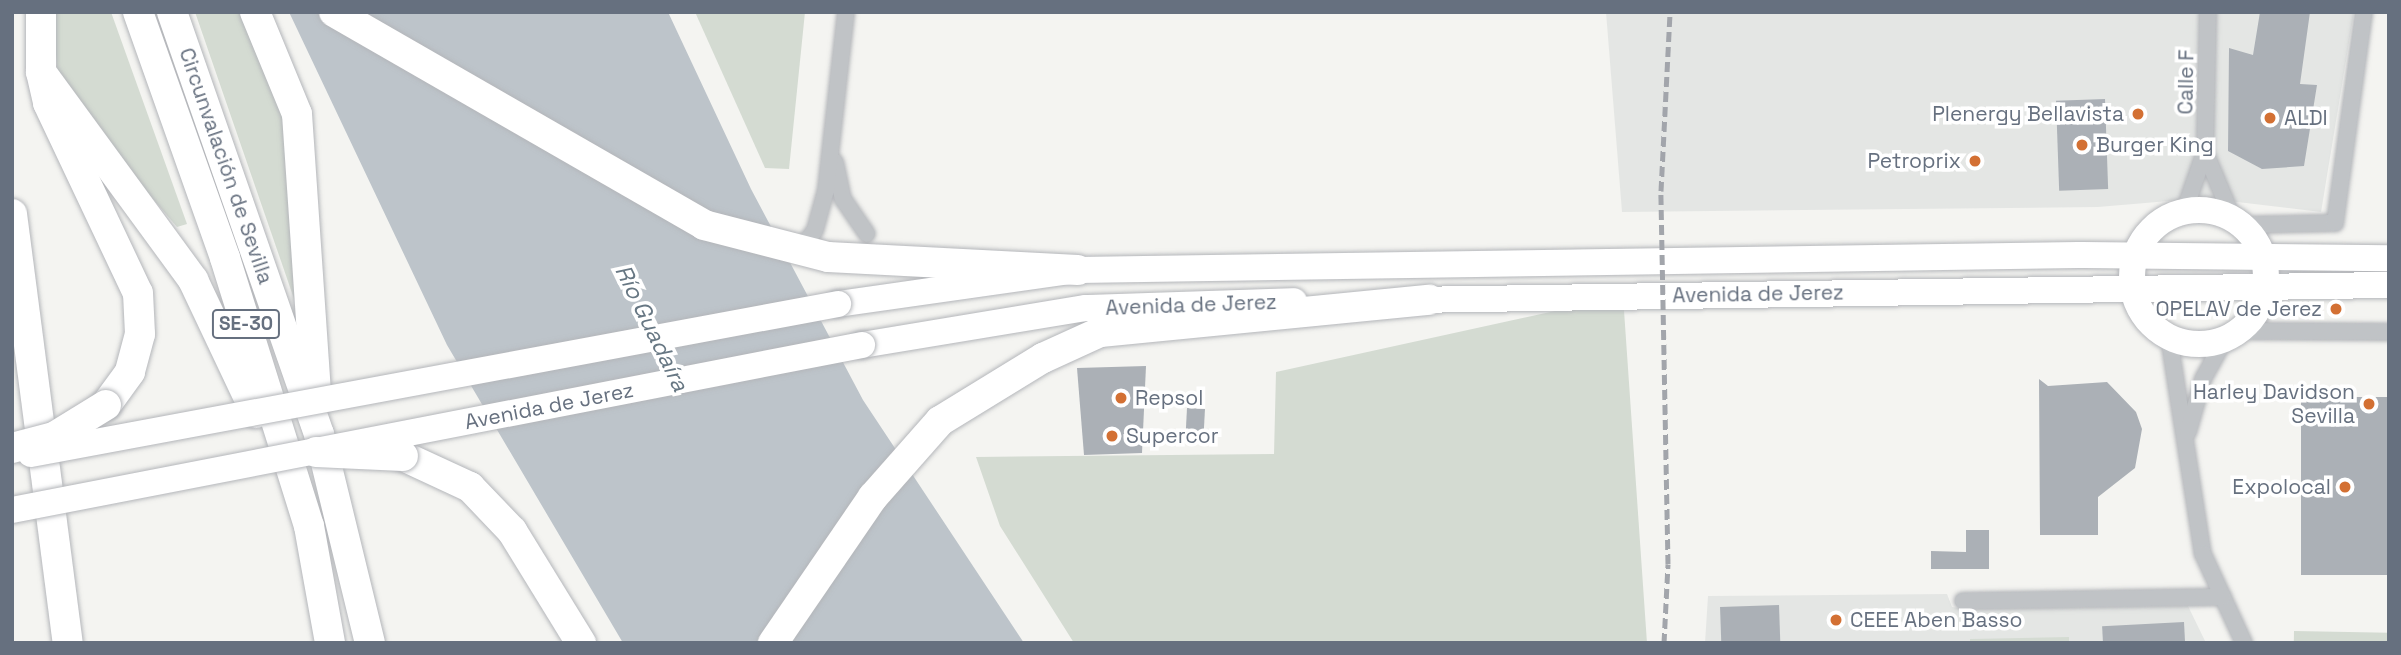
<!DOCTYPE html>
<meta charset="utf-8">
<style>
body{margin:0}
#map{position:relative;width:2401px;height:655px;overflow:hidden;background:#f4f4f1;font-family:"Space Grotesk",sans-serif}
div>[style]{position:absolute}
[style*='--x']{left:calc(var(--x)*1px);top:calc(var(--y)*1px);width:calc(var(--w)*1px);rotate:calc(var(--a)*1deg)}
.built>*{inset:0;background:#e4e6e4}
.green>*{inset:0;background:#d4dbd2;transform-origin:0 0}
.water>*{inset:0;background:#bdc4ca}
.building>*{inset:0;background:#abb0b6;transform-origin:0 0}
.roads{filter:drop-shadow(0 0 2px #b4b6ba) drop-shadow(0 0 2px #b4b6ba)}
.street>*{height:16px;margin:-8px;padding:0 8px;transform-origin:8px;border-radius:8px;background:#c0c3c6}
.primary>*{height:26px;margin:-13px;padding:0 13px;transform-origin:13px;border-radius:13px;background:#fff}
.primary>.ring{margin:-13px;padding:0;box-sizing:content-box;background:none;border:26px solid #fff;border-radius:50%}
.highway>*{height:30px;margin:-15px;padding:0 15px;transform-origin:15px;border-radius:15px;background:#fff}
.rail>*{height:5px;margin-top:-2.5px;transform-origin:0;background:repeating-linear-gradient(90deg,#a2a5ab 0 10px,transparent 0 15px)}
.bridges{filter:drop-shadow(0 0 2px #b4b6ba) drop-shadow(0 0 2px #b4b6ba)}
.primary-bridge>*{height:26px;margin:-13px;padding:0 13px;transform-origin:13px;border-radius:13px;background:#fff}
.highway-bridge>*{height:30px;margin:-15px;padding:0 15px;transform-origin:15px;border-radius:15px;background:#fff}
.dots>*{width:19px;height:19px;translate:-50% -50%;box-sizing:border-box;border:4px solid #fff;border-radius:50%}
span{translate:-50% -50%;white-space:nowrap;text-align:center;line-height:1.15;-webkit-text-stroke:7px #fff;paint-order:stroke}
.shield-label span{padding:2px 5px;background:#fff;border:2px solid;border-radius:5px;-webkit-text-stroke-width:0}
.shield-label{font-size:19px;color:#66707f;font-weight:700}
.street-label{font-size:21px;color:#66707f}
.poi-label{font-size:21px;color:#66707f}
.right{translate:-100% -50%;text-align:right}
.left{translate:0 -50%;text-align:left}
.water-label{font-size:23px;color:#677783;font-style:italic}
.frame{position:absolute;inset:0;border:14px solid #66707f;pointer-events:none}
</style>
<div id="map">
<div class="built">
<i style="clip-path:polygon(1606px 12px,2354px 12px,2321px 212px,2204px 198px,2098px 207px,1622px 212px)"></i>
<i style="clip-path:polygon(1947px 594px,1952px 607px,1965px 609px,2188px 606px,2206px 643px,1705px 643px,1708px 596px)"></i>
</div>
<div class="green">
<i style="clip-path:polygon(52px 12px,111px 12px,187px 224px,177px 227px,82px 116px,58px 76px)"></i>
<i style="clip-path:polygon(195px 12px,244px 12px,284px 113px,301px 319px)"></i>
<i style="clip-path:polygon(695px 12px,805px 12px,789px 169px,765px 168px)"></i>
<i style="clip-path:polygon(1623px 296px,1647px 643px,1074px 643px,1000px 526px,976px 457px,1274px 454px,1276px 372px)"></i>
<i style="left:2294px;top:631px;width:95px;height:12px;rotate:1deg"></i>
<i style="clip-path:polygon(2069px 637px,2069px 643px,1970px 643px,1970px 639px)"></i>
</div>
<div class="water">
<i style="clip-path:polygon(289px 12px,668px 12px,751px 189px,863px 400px,1024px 643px,623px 643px,447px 345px)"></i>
</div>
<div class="building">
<i style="clip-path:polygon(2260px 12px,2310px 12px,2300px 84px,2317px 85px,2304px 166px,2262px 169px,2228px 151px,2229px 48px,2253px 55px)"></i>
<i style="left:2105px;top:99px;width:90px;height:49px;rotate:88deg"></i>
<i style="clip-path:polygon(1146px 366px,1142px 453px,1084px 455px,1077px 368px)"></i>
<i style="clip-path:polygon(2039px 379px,2048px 386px,2107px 382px,2136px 412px,2142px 429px,2135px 468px,2098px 497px,2098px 535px,2040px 535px)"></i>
<i style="left:2389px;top:397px;width:178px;height:88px;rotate:90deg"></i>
<i style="left:1187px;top:408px;width:18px;height:32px;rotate:3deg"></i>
<i style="clip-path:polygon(1966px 530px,1989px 530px,1989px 569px,1931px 569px,1931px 551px,1966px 552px)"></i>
<i style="left:1779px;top:605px;width:38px;height:59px;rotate:88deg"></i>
<i style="left:2184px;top:622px;width:21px;height:82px;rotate:87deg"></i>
</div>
<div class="roads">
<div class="street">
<i style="--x:2205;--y:152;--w:73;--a:67.3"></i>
<i style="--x:835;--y:162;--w:38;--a:78"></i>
<i style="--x:843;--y:199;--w:42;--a:55.6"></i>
<i style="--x:2185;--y:209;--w:60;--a:-70.7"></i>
<i style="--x:2205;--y:152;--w:140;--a:-88.8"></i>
<i style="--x:2241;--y:225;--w:94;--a:-1.2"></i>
<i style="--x:2335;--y:223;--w:213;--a:-82.2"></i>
<i style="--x:793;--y:246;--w:12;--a:-14"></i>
<i style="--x:805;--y:243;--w:16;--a:-52"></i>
<i style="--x:815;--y:230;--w:41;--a:-74.6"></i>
<i style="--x:826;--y:190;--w:179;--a:-83.6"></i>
<i style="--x:2238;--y:331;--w:151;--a:0.4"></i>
<i style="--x:2169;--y:338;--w:219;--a:81.1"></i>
<i style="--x:2203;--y:554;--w:98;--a:65.3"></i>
<i style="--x:2188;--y:432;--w:55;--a:-74.2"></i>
<i style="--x:2203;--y:379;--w:43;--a:-61.1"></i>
<i style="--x:1963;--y:601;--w:260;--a:-0.9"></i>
</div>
<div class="primary">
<i class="ring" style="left:2132px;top:210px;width:108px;height:108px"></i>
<i style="--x:1410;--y:300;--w:979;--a:-0.88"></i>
<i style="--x:838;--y:304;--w:242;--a:-8.1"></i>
<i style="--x:1078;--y:270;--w:1000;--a:-0.86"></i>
<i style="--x:2078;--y:255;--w:311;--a:0.6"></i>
<i style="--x:862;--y:345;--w:227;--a:-9.4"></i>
<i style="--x:1086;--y:308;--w:208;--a:-1.9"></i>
</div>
<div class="highway">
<i style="--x:41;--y:12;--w:60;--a:90"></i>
<i style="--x:41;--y:72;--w:32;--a:77"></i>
<i style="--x:48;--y:103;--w:210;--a:64.7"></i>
<i style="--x:138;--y:293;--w:41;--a:87.2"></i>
<i style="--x:140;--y:334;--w:39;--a:105"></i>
<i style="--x:130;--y:372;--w:41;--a:126"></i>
<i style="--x:138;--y:12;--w:261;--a:70.5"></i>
<i style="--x:225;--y:258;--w:281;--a:72.6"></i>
<i style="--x:309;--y:526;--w:119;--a:79.8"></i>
<i style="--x:172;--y:12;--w:447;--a:70.8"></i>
<i style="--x:319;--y:434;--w:215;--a:76.3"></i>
<i style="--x:255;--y:12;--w:110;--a:67.6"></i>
<i style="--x:297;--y:114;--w:278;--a:86.1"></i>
<i style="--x:334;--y:12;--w:427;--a:29.9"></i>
<i style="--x:704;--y:225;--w:128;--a:14.5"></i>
<i style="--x:828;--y:257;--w:250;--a:3"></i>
<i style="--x:41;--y:72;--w:258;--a:53.8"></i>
<i style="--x:193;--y:280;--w:147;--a:64.7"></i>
<i style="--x:12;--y:214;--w:433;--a:82.6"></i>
<i style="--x:403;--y:456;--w:74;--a:24.8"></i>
<i style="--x:470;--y:487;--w:61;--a:46.3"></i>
<i style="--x:512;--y:531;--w:132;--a:58.4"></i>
<i style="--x:773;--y:643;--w:177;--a:-55.6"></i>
<i style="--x:873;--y:497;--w:101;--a:-48.6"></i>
<i style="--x:940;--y:421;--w:121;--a:-31.5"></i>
<i style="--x:1043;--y:358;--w:63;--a:-24.5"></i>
<i style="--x:1100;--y:332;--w:331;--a:-5.6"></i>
</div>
</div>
<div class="rail">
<i style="--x:1664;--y:643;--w:79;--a:-87.1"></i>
<i style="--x:1668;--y:564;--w:373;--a:-91.1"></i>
<i style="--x:1661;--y:191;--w:179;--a:-87.1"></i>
</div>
<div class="bridges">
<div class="primary-bridge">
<i style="--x:31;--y:454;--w:821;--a:-10.53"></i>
<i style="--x:12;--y:510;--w:866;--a:-10.99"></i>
</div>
<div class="highway-bridge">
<i style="--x:12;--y:448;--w:43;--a:-14.7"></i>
<i style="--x:54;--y:437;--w:61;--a:-31.6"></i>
<i style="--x:316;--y:452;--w:87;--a:2.6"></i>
</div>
</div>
<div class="dots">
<i style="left:2138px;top:114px;background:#d37033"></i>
<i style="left:2270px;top:118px;background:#d37033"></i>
<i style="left:2082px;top:145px;background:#d37033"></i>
<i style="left:1975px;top:161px;background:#d37033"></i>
<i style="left:2336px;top:309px;background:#d37033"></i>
<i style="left:1121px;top:398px;background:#d37033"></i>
<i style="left:2369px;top:404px;background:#d37033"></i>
<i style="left:1112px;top:436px;background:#d37033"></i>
<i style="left:2345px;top:487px;background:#d37033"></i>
<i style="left:1836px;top:620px;background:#d37033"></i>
</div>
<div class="shield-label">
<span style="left:246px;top:324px">SE-30</span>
</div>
<div class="street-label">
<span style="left:2186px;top:82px;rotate:-89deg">Calle F</span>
<span style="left:226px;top:166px;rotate:71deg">Circunvalación de Sevilla</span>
<span style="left:1758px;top:294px;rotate:-1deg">Avenida de Jerez</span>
<span style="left:1191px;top:305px;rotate:-2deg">Avenida de Jerez</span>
<span style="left:549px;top:406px;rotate:-11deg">Avenida de Jerez</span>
</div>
<div class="poi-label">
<span class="right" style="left:2124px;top:114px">Plenergy Bellavista</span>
<span class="left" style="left:2284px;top:118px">ALDI</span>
<span class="left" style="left:2096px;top:145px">Burger King</span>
<span class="right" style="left:1961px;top:161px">Petroprix</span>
<span class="right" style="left:2322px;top:309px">OPELAV de Jerez</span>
<span class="right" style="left:2355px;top:404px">Harley Davidson<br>Sevilla</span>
<span class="left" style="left:1135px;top:398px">Repsol</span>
<span class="left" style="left:1126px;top:436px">Supercor</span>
<span class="right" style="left:2331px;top:487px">Expolocal</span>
<span class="left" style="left:1850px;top:620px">CEEE Aben Basso</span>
</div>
<div class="water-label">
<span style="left:652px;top:328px;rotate:64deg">Río Guadaíra</span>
</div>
<div class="frame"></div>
</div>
